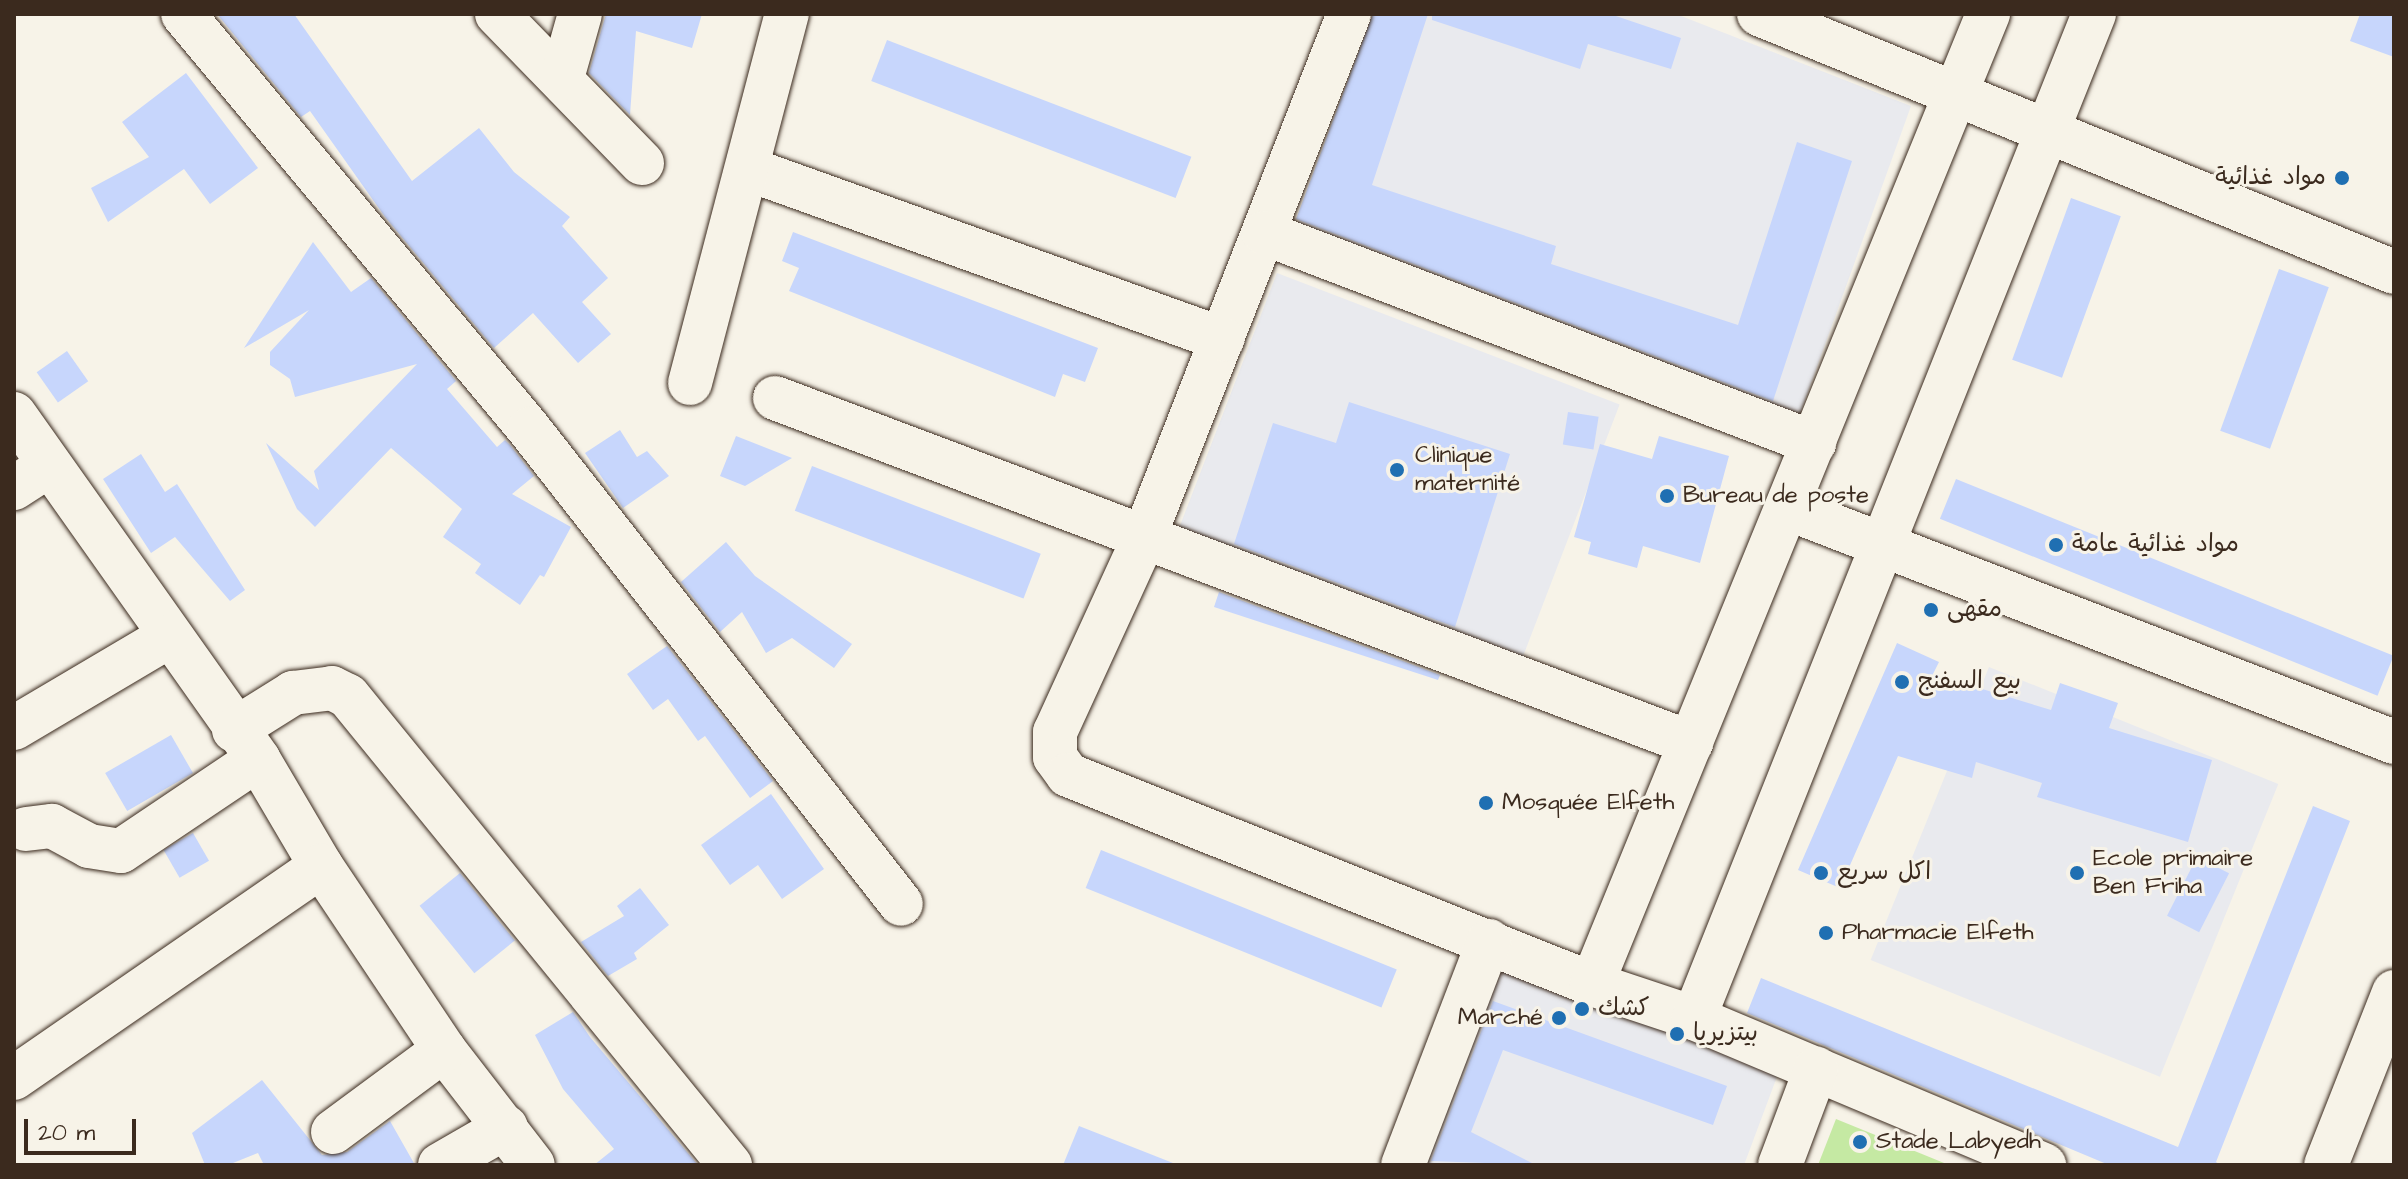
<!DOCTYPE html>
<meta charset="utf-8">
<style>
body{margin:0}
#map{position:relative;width:2408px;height:1179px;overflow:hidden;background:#f7f3e8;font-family:"Architects Daughter","Playpen Sans Arabic",sans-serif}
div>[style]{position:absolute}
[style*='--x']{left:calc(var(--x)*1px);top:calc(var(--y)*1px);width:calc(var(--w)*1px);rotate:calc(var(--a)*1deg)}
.built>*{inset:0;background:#e9eaee;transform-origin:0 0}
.green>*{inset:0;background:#c5e9a3}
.building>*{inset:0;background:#c7d6fc;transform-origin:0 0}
.roads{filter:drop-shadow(0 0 2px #3b2a1e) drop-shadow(0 0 2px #3b2a1e)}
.minor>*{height:44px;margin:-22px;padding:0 22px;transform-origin:22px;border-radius:22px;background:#f7f3e8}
.dots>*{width:22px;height:22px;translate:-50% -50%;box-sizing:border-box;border:4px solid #f7f3e8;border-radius:50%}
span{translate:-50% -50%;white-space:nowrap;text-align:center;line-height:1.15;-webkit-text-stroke:6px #f7f3e8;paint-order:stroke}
.poi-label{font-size:24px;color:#3b2a1e}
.right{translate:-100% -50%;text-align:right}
.left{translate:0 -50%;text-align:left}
.frame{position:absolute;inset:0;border:16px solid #3b2a1e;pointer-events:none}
.scale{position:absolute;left:24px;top:1119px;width:112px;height:36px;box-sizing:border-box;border:4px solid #3b2a1e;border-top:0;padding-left:10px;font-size:24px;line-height:28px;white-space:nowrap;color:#3b2a1e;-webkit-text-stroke:6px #f7f3e8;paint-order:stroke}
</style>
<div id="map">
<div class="built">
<i style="clip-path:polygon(1373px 14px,1676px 14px,1911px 106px,1800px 414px,1298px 223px)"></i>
<i style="left:1277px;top:273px;width:367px;height:286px;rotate:21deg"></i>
<i style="left:1989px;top:667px;width:312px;height:316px;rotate:22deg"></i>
<i style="clip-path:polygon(1500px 962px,1778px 1074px,1744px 1165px,1422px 1165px)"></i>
</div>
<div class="green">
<i style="clip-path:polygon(1836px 1119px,1949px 1165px,1818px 1165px)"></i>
</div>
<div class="building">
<i style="clip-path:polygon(217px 14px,294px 14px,412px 181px,479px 128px,514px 172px,570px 217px,562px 226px,608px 278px,582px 302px,611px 334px,578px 363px,533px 313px,494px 348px,385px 217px,310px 111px,301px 117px)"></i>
<i style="clip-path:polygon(606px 14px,702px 14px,692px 48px,636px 31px,630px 115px,589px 73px)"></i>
<i style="clip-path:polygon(1373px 14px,1428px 14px,1372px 185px,1556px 246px,1551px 264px,1738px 325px,1797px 142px,1852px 161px,1773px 401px,1296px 219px)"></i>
<i style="clip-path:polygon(1432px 14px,1610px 14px,1681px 38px,1671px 69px,1588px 44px,1580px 69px,1432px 20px)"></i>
<i style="clip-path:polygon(2360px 14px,2394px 14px,2394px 57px,2350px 41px)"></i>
<i style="left:887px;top:40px;width:326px;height:44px;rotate:21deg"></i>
<i style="clip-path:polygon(186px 73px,258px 168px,210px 204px,184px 169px,108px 222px,91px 188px,149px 157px,122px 122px)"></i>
<i style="left:2071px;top:198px;width:53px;height:172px;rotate:20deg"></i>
<i style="clip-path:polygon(793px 232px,1098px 348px,1085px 382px,1063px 374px,1055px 397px,789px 291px,799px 268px,782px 261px)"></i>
<i style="clip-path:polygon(313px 242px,351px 292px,371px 278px,456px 381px,447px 389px,497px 447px,505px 440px,510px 445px,534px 476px,512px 494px,571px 527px,544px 577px,540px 575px,520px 605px,475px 573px,481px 564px,443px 537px,462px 509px,391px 448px,315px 527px,297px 509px,266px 443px,319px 490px,314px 471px,417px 364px,295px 397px,290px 379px,270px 365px,270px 352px,309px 310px,244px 348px)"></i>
<i style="left:2279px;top:269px;width:53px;height:172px;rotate:20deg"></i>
<i style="left:67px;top:351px;width:37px;height:37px;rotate:55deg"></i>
<i style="clip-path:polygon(1349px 402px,1510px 454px,1455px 627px,1234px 544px,1273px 423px,1336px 443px)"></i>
<i style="left:1568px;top:412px;width:31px;height:33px;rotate:9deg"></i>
<i style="clip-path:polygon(620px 430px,637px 457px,647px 451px,669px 476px,623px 508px,585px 453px)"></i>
<i style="clip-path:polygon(736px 436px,792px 458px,745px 486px,720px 476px)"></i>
<i style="clip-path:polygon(1659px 436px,1729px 456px,1700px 563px,1643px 546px,1637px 568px,1588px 554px,1591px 542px,1574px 537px,1600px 444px,1652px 459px)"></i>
<i style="clip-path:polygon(141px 454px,165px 492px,177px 484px,245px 590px,230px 601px,175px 537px,151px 553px,103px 479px)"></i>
<i style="left:812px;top:466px;width:245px;height:48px;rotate:21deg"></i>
<i style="left:1956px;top:479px;width:472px;height:43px;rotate:22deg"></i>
<i style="clip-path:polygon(726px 542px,755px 576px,852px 644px,834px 668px,792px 638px,766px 653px,742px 612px,720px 632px,681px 582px)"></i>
<i style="clip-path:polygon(1219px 592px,1440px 675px,1438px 680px,1214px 607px)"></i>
<i style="clip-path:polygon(1897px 643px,1939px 662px,1933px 674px,2051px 710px,2060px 683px,2118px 703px,2109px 728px,2212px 760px,2188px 842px,2037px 797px,2042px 783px,1976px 762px,1972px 778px,1898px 756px,1840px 888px,1798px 870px)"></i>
<i style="clip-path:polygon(667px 646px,773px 781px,750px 798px,705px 736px,698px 741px,668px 699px,653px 710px,627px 674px)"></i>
<i style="left:171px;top:735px;width:44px;height:76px;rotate:60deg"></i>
<i style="clip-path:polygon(771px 794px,824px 869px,782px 899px,758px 865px,730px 885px,701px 845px)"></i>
<i style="clip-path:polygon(2313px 806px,2350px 821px,2216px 1162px,2220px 1165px,2109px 1165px,1747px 1013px,1761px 978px,2178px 1147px)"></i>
<i style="left:193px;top:833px;width:32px;height:34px;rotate:60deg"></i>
<i style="left:1101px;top:850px;width:319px;height:41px;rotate:22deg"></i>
<i style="left:2197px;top:857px;width:36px;height:66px;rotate:27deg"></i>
<i style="left:460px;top:873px;width:87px;height:52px;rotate:51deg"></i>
<i style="clip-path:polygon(640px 888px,669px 925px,634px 953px,637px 959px,608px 976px,581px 942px,624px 916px,617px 906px)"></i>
<i style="clip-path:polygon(1493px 1001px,1727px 1086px,1713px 1125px,1503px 1050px,1471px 1132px,1536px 1165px,1431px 1161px)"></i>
<i style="clip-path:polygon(573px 1012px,590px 1037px,698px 1165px,594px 1165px,614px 1149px,563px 1089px,535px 1035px)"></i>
<i style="clip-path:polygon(262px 1080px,322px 1155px,347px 1152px,390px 1121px,415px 1165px,264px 1165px,258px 1153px,228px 1165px,205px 1165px,192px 1133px)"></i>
<i style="clip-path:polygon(1079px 1126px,1173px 1163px,1173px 1165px,1063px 1165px)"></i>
</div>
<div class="roads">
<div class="minor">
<i style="--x:183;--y:14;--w:540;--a:50.18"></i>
<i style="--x:529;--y:429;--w:603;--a:51.93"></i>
<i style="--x:497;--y:14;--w:208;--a:45.8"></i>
<i style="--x:1349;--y:14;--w:565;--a:111.39"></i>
<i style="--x:1143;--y:540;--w:211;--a:114.6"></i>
<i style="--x:1055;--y:732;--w:25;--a:90"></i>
<i style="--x:1055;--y:757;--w:22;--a:54"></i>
<i style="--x:1068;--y:775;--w:564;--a:21.74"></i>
<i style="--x:1592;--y:984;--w:108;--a:18.4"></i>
<i style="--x:1694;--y:1018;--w:380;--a:22.8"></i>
<i style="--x:1759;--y:14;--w:685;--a:22.11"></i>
<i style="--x:562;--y:78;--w:66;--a:-74.3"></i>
<i style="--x:748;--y:169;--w:504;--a:19.73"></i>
<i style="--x:1264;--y:233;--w:589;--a:20.9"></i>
<i style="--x:690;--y:383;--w:382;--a:-75.3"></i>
<i style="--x:775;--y:398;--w:979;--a:20.64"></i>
<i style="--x:14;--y:414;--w:423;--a:54.7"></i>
<i style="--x:258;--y:759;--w:124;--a:59.5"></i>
<i style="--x:321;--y:866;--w:221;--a:56.2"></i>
<i style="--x:444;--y:1050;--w:145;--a:52.3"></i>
<i style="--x:14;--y:488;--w:40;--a:-32.9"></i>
<i style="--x:1787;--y:508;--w:651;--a:21.08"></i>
<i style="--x:14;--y:728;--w:179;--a:-30.6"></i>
<i style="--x:234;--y:730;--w:70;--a:-32.1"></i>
<i style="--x:293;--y:693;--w:39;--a:-7"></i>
<i style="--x:332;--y:688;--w:18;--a:27"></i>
<i style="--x:348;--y:696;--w:605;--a:50.84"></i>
<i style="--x:26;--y:829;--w:26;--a:-7"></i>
<i style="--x:52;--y:826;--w:42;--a:28.4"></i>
<i style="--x:89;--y:846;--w:32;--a:9"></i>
<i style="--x:121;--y:851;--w:165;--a:-33.9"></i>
<i style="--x:1592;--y:984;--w:1048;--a:-67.79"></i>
<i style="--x:1694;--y:1018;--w:1081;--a:-68.28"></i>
<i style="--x:14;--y:1078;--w:373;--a:-34.6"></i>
<i style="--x:333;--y:1132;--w:138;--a:-36.5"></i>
<i style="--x:440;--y:1165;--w:76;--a:-29.9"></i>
<i style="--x:1403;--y:1165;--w:240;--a:-69"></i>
<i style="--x:1780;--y:1165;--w:103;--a:-69.4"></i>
<i style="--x:2326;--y:1165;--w:186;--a:-68.5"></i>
</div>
</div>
<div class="dots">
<i style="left:2342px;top:178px;background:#1f6fb2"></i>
<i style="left:1397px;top:470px;background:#1f6fb2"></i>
<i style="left:1667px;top:496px;background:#1f6fb2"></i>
<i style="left:2056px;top:545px;background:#1f6fb2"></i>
<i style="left:1931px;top:610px;background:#1f6fb2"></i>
<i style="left:1902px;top:682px;background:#1f6fb2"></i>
<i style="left:1486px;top:803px;background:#1f6fb2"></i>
<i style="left:1821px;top:873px;background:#1f6fb2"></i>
<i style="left:2077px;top:873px;background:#1f6fb2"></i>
<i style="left:1826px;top:933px;background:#1f6fb2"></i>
<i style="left:1582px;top:1009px;background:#1f6fb2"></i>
<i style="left:1559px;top:1018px;background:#1f6fb2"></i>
<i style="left:1677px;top:1034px;background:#1f6fb2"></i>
<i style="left:1860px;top:1142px;background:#1f6fb2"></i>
</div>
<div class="poi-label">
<span class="right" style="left:2326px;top:178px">مواد غذائية</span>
<span class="left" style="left:1415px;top:470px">Clinique<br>maternité</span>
<span class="left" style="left:1683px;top:496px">Bureau de poste</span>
<span class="left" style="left:2072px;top:545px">مواد غذائية عامة</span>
<span class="left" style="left:1947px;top:610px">مقهى</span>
<span class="left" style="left:1918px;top:682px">بيع السفنج</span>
<span class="left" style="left:1502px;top:803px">Mosquée Elfeth</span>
<span class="left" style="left:2093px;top:873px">Ecole primaire<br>Ben Friha</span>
<span class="left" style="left:1837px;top:873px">اكل سريع</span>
<span class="left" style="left:1842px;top:933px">Pharmacie Elfeth</span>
<span class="left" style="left:1598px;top:1009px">كشك</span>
<span class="right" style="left:1543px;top:1018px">Marché</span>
<span class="left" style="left:1693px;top:1034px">بيتزيريا</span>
<span class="left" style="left:1876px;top:1142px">Stade Labyedh</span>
</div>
<div class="frame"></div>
<div class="scale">20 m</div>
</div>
